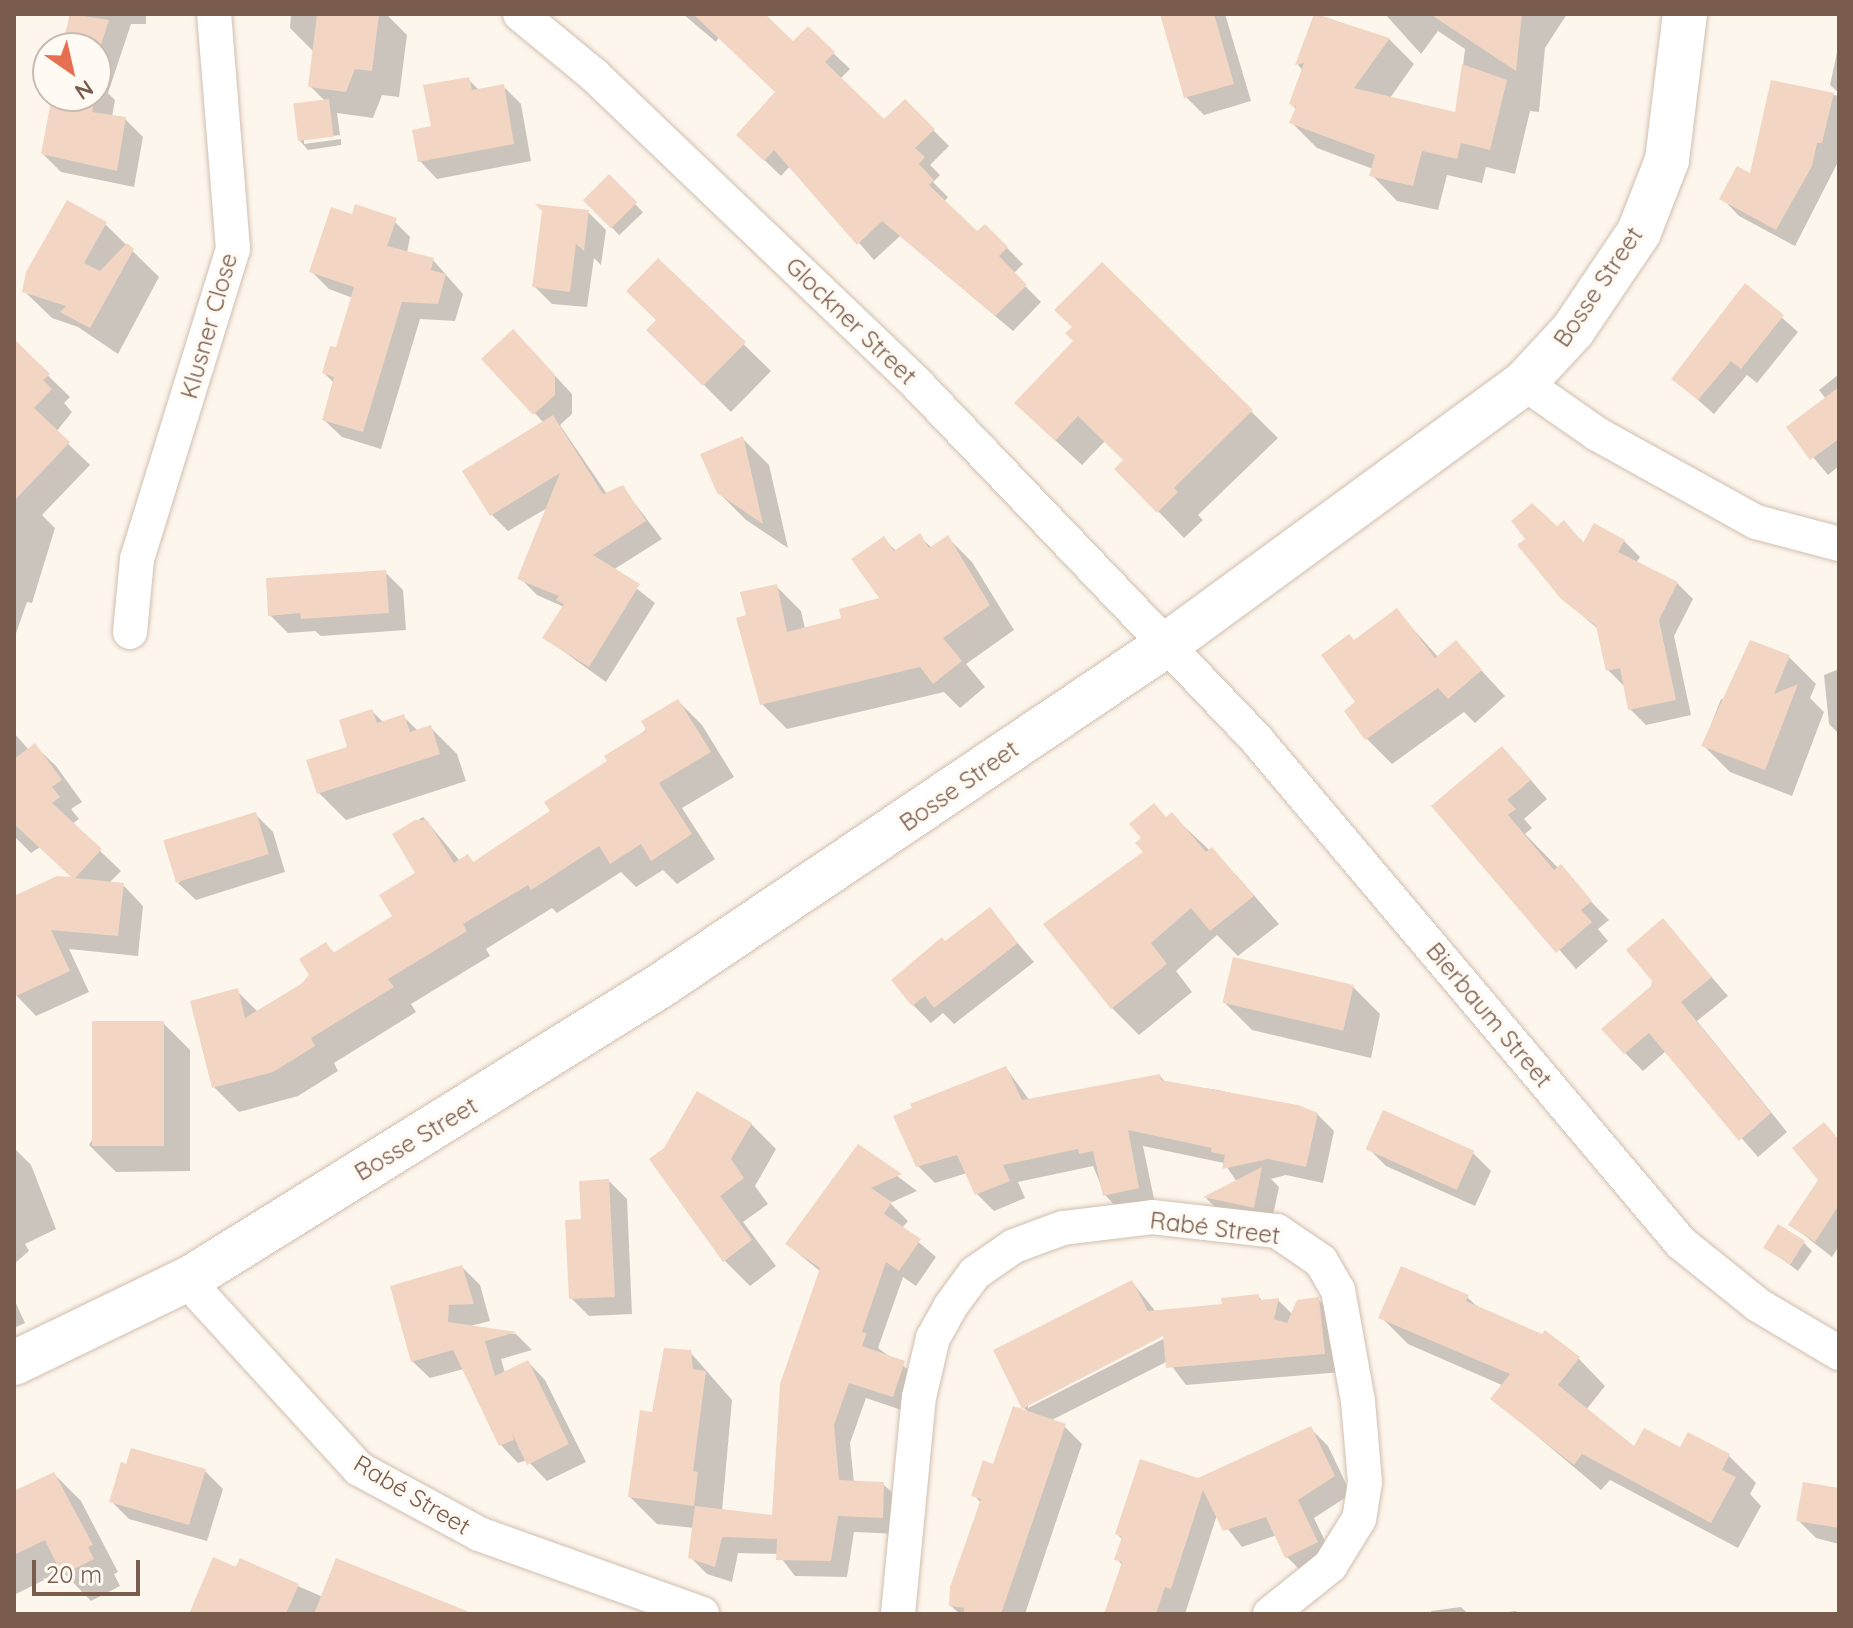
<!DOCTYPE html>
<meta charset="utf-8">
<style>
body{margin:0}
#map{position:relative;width:1853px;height:1628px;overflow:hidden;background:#fdf6ec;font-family:Quicksand,sans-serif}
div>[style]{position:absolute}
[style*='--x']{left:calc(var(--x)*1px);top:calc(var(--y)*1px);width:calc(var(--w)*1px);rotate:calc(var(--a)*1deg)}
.shadow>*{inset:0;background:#0003;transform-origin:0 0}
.building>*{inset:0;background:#f3d5c3;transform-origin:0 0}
.roads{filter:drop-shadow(0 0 2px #d1beb0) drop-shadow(0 0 2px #d1beb0)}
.street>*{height:34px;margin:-17px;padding:0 17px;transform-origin:17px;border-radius:17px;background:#fff}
.secondary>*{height:44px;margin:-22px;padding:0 22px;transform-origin:22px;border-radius:22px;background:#fff}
span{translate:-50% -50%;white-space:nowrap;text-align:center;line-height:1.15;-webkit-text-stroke:7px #fffaf3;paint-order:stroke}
.street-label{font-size:24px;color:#7a5c4d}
.frame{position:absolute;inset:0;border:16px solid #7a5c4d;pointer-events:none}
.north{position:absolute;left:32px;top:32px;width:80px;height:80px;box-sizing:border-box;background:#fffaf3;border:2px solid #cabbb1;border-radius:50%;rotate:146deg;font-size:22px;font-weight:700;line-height:32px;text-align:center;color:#7a5c4d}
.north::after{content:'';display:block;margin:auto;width:28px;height:36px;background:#e76f51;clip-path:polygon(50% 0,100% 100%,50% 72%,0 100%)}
.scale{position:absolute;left:32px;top:1560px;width:108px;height:36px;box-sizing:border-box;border:4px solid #7a5c4d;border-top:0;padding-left:10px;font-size:24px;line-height:28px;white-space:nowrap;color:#7a5c4d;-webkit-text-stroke:6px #fffaf3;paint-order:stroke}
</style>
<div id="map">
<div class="shadow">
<i style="clip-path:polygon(70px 14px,146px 14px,146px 24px,131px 24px,108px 93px,115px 100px,112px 117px,125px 119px,143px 137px,134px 187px,61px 172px,43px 154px,54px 96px,96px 96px,96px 48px,63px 48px)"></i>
<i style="clip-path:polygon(291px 14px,386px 14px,407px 35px,399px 97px,382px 95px,373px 118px,337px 113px,340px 135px,304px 140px,304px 144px,341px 139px,341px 145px,308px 150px,300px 141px,326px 102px,310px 86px,315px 53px,290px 28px)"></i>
<i style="clip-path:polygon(683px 14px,757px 14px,793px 44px,808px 29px,850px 69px,840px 79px,884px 121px,905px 102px,949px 146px,930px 165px,940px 175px,933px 182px,948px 197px,944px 202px,978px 234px,985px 226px,1023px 264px,1013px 274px,1041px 302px,1013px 331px,900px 236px,874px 260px,791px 165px,781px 176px,755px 151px,777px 93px,719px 37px,716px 42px)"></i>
<i style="clip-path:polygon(1162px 14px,1225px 14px,1251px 101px,1204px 115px,1186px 97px)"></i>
<i style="clip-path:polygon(1316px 14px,1389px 39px,1414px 64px,1390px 98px,1457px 114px,1465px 49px,1438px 31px,1421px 54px,1385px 14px,1567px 14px,1545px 48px,1539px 112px,1530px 111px,1515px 174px,1486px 167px,1482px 183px,1447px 175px,1438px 210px,1397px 201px,1372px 175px,1373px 169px,1317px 148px,1292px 123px,1297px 110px,1291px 104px,1303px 71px,1298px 65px)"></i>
<i style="clip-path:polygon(1839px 43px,1839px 93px,1830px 85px)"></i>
<i style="clip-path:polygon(468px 79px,480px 91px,503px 86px,521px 104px,531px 161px,437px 179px,420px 161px,433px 128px)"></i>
<i style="clip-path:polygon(1772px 82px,1839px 96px,1839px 160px,1795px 246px,1739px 216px,1722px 198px,1751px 176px)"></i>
<i style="left:609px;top:177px;width:49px;height:33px;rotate:46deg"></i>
<i style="clip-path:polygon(588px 212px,606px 230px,601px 265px,594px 258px,587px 307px,552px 304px,534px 286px)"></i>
<i style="clip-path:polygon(353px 217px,392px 219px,410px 237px,407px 253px,433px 260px,463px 294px,455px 321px,420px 319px,381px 449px,342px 437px,324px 420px,334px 383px,324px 373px,337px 350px,353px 298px,329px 289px,311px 271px)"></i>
<i style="clip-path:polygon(105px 224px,159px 277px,118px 354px,78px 327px,52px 318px,24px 291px)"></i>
<i style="clip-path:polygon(659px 261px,771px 371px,731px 412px,649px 330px,659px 320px)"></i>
<i style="clip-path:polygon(1102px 265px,1278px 438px,1198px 515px,1203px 520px,1184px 538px,1117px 469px,1126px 460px,1106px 440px,1082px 465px,1043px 429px)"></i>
<i style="clip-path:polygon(1746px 286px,1798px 332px,1757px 383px,1747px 375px,1714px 414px,1674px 379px)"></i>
<i style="clip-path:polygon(531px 350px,572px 394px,572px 414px,560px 425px,607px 494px,623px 488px,662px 539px,613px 570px,655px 603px,606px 682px,545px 638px,564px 607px,537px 595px,520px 578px,549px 507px,508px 531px,491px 514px,544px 423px,484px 359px)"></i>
<i style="clip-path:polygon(24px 352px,70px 397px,64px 403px,72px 412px,56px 432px,90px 465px,42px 515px,55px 528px,32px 603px,27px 602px,14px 639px,14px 363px)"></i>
<i style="clip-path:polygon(1839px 374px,1839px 466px,1828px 475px,1788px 427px,1826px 399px,1819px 390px)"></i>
<i style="clip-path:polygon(742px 438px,769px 465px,788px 548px,746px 520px,718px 492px)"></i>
<i style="clip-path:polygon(1564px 523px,1585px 544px,1624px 541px,1640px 557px,1636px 563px,1677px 583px,1693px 599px,1674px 636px,1691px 715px,1646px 725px,1630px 709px,1624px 686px,1608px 670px,1598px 629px,1562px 598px,1557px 528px)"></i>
<i style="clip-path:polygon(919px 536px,932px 548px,947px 537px,972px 562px,1014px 630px,966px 664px,985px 687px,960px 708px,944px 692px,787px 729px,762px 704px,748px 617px,776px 586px,801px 611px,805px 629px,844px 620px,882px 600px,884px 539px,896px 551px)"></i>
<i style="clip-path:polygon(385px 572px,403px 590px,406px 630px,321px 636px,315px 631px,288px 633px,270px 615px)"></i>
<i style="clip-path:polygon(1397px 611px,1439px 658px,1456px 643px,1505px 696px,1475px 723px,1464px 712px,1392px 764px,1367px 739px,1354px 642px)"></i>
<i style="clip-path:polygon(1789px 657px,1816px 684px,1810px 698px,1824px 712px,1792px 796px,1730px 772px,1703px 745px,1721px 699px,1728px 701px)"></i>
<i style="clip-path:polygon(1839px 669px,1839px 734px,1829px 724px,1824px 675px)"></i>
<i style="clip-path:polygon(678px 701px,702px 725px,734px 777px,682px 808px,715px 859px,677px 884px,663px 870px,636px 887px,621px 872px,557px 913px,552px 908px,486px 949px,490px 956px,411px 1004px,416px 1012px,334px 1063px,338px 1071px,298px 1096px,239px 1112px,214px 1087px,237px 991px,258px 1012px,303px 986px,326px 944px,335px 954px,394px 917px,418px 874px,395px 835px,423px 817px,460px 861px,468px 856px,474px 863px,553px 811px)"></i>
<i style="clip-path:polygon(372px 711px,384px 723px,403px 716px,418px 731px,430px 727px,457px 754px,466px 781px,346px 820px,319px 793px)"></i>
<i style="clip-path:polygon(14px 733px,29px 750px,35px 746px,56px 766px,82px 802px,71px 809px,79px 819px,72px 824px,121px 871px,109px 883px,123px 885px,143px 906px,138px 956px,69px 949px,89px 992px,36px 1016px,14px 993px,14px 898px,75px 880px,40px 847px,31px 853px,14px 836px)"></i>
<i style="clip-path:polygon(1519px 766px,1547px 799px,1524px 819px,1532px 828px,1525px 834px,1609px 920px,1598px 929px,1608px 941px,1576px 969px,1434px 806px)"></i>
<i style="clip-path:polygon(255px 814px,273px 832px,285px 872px,196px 900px,178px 883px)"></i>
<i style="clip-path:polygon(1171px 814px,1238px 877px,1279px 924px,1238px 956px,1217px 935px,1176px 971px,1192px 992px,1139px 1035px,1112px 1008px,1146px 852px)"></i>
<i style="clip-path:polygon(989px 910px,1034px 962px,954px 1024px,943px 1013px,931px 1023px,913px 1005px,946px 944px)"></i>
<i style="clip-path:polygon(1663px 921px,1728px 996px,1697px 1021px,1787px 1132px,1758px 1157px,1666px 1051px,1643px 1071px,1625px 1053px,1652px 987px)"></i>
<i style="clip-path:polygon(1353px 987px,1380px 1014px,1371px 1058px,1252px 1030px,1225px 1003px)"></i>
<i style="clip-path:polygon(163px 1023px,190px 1050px,190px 1171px,116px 1172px,89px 1145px)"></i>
<i style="clip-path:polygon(1006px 1068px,1030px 1101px,1160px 1076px,1166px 1083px,1218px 1090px,1317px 1114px,1334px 1131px,1323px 1183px,1286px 1175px,1271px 1179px,1279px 1187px,1271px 1225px,1223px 1215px,1206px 1198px,1237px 1182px,1224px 1163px,1143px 1146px,1155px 1204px,1121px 1212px,1105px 1195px,1093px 1166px,1018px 1182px,1025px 1198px,994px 1211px,977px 1194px,967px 1173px,935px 1183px,918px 1166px)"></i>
<i style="clip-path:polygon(751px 1124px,776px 1149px,755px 1186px,768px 1204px,743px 1222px,776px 1266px,750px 1286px,725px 1261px,652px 1159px)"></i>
<i style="clip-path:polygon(1824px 1124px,1839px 1140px,1839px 1246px,1832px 1257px,1791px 1225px,1821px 1180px)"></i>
<i style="clip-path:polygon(859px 1147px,917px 1191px,890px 1203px,908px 1221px,902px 1228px,936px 1257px,916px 1286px,903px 1277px,878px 1348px,921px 1379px,910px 1413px,866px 1398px,850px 1443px,854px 1483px,883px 1484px,900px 1500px,899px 1534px,854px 1532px,847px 1577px,795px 1576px,778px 1554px,738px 1553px,732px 1582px,707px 1574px,690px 1557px,694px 1528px,657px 1524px,630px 1497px,653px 1414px,690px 1352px,732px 1400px,722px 1511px,774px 1517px,821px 1272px,787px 1244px)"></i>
<i style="clip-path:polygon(14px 1148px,31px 1165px,56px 1229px,25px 1244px,29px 1251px,14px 1264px)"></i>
<i style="clip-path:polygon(1368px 1148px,1473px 1153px,1491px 1171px,1475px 1206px,1386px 1166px)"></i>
<i style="clip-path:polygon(609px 1181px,627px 1199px,632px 1314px,589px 1316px,571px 1298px,583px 1221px)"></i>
<i style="clip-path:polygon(1804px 1243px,1812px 1251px,1798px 1271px,1766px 1247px)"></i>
<i style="clip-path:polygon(462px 1267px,480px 1285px,490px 1321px,466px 1327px,516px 1334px,532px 1350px,501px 1359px,505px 1373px,528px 1362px,545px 1380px,586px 1462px,547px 1481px,527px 1460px,518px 1463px,501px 1445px,464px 1369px,430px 1378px,412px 1361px)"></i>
<i style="clip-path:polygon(evenodd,1132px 1282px,1156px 1312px,1224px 1306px,1258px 1296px,1263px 1302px,1278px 1300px,1293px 1315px,1318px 1299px,1336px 1317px,1342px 1372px,1186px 1385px,1168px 1361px,1050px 1421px,1064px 1426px,1082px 1444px,1025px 1614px,960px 1614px,951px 1606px,981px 1503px,974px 1495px,1031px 1415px,1024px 1408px,1132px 1282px,1171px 1330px,1173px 1334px,1028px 1408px,1028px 1404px,1171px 1330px)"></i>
<i style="clip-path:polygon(1467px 1297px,1480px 1309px,1543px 1336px,1546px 1332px,1579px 1359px,1605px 1386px,1586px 1410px,1635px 1449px,1729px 1456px,1756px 1483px,1750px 1494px,1761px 1506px,1738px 1548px,1610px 1480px,1601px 1490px,1493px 1399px,1504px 1386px,1408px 1344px,1381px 1317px)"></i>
<i style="clip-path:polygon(14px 1299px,25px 1323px,14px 1328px)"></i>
<i style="clip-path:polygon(1311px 1429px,1328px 1446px,1351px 1494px,1314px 1518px,1334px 1560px,1304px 1574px,1287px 1557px,1277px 1535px,1242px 1547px,1217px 1515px,1185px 1614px,1107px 1614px,1123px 1566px,1117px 1559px,1123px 1540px,1117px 1534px,1198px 1480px)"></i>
<i style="clip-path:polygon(205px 1471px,223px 1489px,207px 1541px,129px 1519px,111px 1501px)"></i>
<i style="clip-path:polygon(54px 1474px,81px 1501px,118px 1572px,114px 1574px,120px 1586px,91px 1601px,62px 1571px,14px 1595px,14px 1502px)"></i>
<i style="clip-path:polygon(1839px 1490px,1839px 1544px,1816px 1538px,1798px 1520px)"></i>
<i style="clip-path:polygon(241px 1561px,323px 1597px,453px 1614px,191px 1614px)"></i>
<i style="clip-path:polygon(1461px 1607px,1468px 1614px,1432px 1614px,1431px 1611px)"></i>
<i style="clip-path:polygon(1516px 1611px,1519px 1614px,1492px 1614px)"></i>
</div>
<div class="building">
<i style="clip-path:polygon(71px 14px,109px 20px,98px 54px,96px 48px,62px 42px)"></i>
<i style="clip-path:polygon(317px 14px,379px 14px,372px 71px,355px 69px,346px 92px,308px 87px)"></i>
<i style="clip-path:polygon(693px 14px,765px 14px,793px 41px,808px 26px,835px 52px,825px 62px,884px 119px,905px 99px,935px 129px,915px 148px,925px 157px,919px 164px,934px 180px,929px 185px,977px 231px,985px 224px,1008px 247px,999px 256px,1027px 285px,995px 316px,882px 221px,857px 245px,774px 150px,764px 161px,736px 135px,775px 92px)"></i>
<i style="clip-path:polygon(1160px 14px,1214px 14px,1234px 84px,1184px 98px)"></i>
<i style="clip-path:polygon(1314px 14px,1390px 38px,1354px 88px,1455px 112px,1462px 64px,1507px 80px,1490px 150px,1461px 143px,1457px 159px,1422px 151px,1413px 186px,1369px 176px,1375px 155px,1289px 123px,1296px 107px,1289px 104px,1304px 63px,1295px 65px)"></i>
<i style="clip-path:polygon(1430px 14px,1522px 14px,1516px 71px)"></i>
<i style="clip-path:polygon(469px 77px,472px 90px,504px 84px,514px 144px,418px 162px,412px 130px,431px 126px,423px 85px)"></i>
<i style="clip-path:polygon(1771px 80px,1834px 93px,1822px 143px,1817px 143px,1812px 166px,1776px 230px,1719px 199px,1737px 166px,1750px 173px)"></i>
<i style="clip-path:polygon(52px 96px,95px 96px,92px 112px,126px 117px,117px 171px,41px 154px)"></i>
<i style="left:329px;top:99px;width:38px;height:36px;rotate:83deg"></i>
<i style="left:609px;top:174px;width:40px;height:37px;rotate:45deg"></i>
<i style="clip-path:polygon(67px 200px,107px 222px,84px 263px,100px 271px,127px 243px,134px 249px,90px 328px,60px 312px,66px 306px,22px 292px,26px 272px)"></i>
<i style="clip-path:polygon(355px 204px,397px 218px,387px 246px,434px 258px,431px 270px,446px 274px,438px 304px,402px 302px,363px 432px,322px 420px,334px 377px,322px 373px,330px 346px,336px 347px,354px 287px,309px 272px,331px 207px,352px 214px)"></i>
<i style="clip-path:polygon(535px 204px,589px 210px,584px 251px,576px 244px,570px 292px,532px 287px,542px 211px)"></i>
<i style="clip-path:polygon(658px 258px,746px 342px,703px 386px,646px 330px,656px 320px,626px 291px)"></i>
<i style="clip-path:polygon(1102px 262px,1253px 410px,1174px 488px,1178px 492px,1157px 513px,1114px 469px,1123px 460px,1078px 416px,1055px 441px,1014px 403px,1073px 341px,1065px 333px,1072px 327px,1054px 310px)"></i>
<i style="clip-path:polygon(1745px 283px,1784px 315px,1741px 369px,1731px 361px,1698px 400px,1671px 379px)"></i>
<i style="clip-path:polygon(513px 329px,555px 375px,555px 395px,533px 415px,481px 359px)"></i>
<i style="clip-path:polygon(14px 339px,50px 374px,43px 380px,52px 389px,34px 408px,70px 442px,14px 501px)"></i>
<i style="clip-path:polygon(1839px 387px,1839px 439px,1810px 460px,1786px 427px)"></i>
<i style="clip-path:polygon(553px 415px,603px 494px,623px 485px,646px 521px,593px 555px,640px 584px,589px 667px,542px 638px,564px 604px,556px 600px,559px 596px,517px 579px,560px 473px,490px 516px,462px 471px)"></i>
<i style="clip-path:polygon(743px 436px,763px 524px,717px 493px,700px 454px)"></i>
<i style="clip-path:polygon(1532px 503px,1557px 526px,1564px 520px,1583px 543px,1594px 523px,1625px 540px,1618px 552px,1678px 582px,1659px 620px,1676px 700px,1628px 710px,1620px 668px,1606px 671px,1596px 626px,1561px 599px,1517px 545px,1525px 539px,1511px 521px)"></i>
<i style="clip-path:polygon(920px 533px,929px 548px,948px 535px,990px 605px,943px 638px,962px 661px,933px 684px,920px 667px,760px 705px,736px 618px,746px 615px,740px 592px,777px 584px,787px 632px,841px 618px,839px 609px,879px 598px,851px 559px,884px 536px,894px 551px)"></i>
<i style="clip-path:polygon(386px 570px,389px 613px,301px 619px,300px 613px,268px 616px,266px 578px)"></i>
<i style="clip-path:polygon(1397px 608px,1435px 658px,1456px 640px,1482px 670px,1448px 699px,1438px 688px,1365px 740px,1344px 711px,1355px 702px,1321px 655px,1349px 634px,1354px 640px)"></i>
<i style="clip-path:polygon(1750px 640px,1790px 655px,1774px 694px,1798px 684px,1765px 770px,1701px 746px)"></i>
<i style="clip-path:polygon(678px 699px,711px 752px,659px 783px,692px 834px,651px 861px,641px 844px,610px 864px,599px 846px,531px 890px,528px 885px,463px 924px,467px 931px,388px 979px,394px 987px,311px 1038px,315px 1046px,273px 1072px,212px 1088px,190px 1001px,238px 988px,245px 1018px,301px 984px,309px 975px,299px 959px,326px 942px,333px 953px,392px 916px,379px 895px,415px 873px,392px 834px,415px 820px,427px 820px,454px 863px,468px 854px,473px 862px,550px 811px,544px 802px,607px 761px,604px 756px,646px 730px,641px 721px)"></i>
<i style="clip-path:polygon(372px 709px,377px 723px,404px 714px,410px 732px,431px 725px,440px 754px,317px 794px,306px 760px,347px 747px,339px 720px)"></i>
<i style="clip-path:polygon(35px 743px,62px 780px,52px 787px,60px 797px,52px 803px,102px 849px,75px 878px,124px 883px,118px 936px,51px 930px,70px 971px,14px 997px,14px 896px,57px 876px,71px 877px,14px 824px,14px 759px)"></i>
<i style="clip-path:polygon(1502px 746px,1531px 780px,1507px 800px,1516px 809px,1508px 815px,1554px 870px,1561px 864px,1592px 901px,1581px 910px,1592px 922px,1556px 953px,1431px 806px)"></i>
<i style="clip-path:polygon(1154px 803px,1166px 817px,1172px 812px,1206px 852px,1212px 847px,1254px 896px,1210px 931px,1191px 908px,1151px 943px,1167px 964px,1111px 1009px,1043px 924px,1143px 852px,1135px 843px,1141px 838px,1129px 824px)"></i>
<i style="left:256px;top:812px;width:44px;height:97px;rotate:73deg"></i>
<i style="clip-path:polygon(990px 907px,1018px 943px,934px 1008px,925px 996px,912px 1006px,891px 980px,942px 937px,945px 941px)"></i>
<i style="clip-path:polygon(1663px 918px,1712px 977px,1681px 1002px,1771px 1113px,1739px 1141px,1649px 1033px,1624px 1054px,1601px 1029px,1651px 986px,1652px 981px,1626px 950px)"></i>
<i style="left:1233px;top:957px;width:124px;height:47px;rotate:13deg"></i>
<i style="left:92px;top:1021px;width:72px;height:125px"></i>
<i style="clip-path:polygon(1006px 1066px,1022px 1100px,1160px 1074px,1161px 1080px,1298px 1105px,1318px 1113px,1306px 1167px,1268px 1159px,1222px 1169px,1225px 1155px,1211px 1152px,1212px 1148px,1128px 1130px,1139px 1188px,1103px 1196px,1093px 1151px,1079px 1154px,1078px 1149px,1003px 1165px,1010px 1181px,975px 1195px,957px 1155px,916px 1167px,893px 1116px,912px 1108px,910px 1104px)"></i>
<i style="clip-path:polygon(697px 1091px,752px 1123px,731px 1159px,744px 1178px,720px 1196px,752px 1240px,723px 1262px,649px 1159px,664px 1148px)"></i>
<i style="left:1383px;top:1110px;width:100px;height:43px;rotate:24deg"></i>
<i style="clip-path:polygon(1824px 1122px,1839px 1140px,1839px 1205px,1815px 1242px,1788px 1225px,1818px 1180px,1792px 1148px)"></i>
<i style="clip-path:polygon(858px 1144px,902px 1174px,871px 1188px,892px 1202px,884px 1214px,921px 1239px,899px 1271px,886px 1262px,862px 1332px,867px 1333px,862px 1346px,905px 1361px,893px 1397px,849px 1383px,834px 1425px,839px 1480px,884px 1482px,883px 1518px,838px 1516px,831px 1561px,776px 1560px,777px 1539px,722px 1537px,715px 1567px,688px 1558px,695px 1506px,772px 1515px,780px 1384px,820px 1268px,785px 1244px)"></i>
<i style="clip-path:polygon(1262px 1167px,1254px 1208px,1203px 1197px)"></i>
<i style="clip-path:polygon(609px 1179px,615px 1297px,569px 1299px,565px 1220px,581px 1219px,579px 1181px)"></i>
<i style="left:1778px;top:1224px;width:32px;height:28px;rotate:32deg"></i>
<i style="clip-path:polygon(462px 1265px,474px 1304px,449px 1305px,448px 1322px,517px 1332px,485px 1341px,495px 1376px,528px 1360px,569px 1444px,527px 1465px,512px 1433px,514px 1440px,499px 1446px,453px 1350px,411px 1362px,390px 1286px)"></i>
<i style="clip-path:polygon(1401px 1266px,1469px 1295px,1466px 1301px,1542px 1334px,1545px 1330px,1580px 1357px,1558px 1385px,1634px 1446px,1644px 1428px,1680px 1447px,1688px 1432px,1730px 1454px,1722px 1470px,1736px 1477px,1711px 1523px,1582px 1454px,1574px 1465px,1490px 1399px,1510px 1374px,1378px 1318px)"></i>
<i style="clip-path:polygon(1132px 1280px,1148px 1311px,1222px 1304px,1221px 1298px,1259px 1294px,1259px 1300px,1279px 1298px,1274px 1319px,1287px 1323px,1297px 1300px,1319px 1297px,1325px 1354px,1166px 1368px,1163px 1336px,1022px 1409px,993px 1350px)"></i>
<i style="clip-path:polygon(664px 1348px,691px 1350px,693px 1369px,706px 1371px,693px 1471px,698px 1472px,694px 1506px,628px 1497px,640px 1410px,652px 1412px)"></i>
<i style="clip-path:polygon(1013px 1406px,1066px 1424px,1001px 1614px,964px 1614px,964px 1608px,949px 1606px,950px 1587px,981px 1499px,971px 1496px,983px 1460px,993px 1464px)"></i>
<i style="clip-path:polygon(1311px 1426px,1335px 1476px,1298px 1500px,1318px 1542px,1285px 1558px,1266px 1517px,1223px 1531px,1203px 1490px,1171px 1589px,1165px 1587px,1156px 1614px,1104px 1614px,1122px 1562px,1114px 1560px,1122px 1537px,1115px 1534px,1140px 1459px,1198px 1478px)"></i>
<i style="clip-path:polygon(131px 1448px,206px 1469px,189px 1525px,109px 1502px,121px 1462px,126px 1464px)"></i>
<i style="clip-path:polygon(54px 1472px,93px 1545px,88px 1547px,94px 1559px,62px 1575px,45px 1540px,14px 1555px,14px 1491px)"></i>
<i style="clip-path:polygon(1803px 1482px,1839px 1488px,1839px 1528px,1796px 1521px)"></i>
<i style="clip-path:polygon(213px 1557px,236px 1567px,240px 1558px,299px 1584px,286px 1614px,189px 1614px)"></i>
<i style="clip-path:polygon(336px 1558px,469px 1612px,469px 1614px,314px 1614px)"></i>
</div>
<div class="roads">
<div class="street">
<i style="--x:520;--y:14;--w:96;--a:39.5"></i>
<i style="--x:594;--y:75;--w:450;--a:43.7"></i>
<i style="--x:919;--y:386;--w:489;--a:46.3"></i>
<i style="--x:1257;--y:740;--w:658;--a:49.87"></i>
<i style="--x:1681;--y:1243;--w:99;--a:38.8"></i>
<i style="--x:1758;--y:1305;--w:94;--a:30.7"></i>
<i style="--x:1524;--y:383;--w:89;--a:34.9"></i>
<i style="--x:1597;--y:434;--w:182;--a:29"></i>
<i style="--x:1756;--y:522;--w:86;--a:14.8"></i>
<i style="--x:130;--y:632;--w:73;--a:-84.5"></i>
<i style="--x:137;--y:559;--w:325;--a:-72.8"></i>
<i style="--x:233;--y:249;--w:236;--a:-94.6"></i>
<i style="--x:192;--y:1277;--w:21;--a:65"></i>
<i style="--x:201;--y:1296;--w:234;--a:47.6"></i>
<i style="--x:359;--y:1469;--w:136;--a:28.4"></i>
<i style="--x:479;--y:1534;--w:237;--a:19.7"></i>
<i style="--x:898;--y:1614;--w:218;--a:-84.5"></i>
<i style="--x:919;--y:1397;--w:61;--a:-76.7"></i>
<i style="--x:933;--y:1338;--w:35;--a:-61"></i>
<i style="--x:950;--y:1307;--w:42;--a:-53.7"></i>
<i style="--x:975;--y:1273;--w:47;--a:-34.7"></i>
<i style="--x:1014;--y:1246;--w:52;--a:-20.2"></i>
<i style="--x:1063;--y:1228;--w:90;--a:-7"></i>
<i style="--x:1152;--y:1217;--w:126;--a:6.4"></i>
<i style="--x:1277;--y:1231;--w:53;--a:34.3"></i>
<i style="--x:1321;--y:1261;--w:34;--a:60"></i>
<i style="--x:1338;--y:1290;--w:113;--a:79.8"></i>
<i style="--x:1358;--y:1401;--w:81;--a:85.1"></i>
<i style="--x:1365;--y:1482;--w:37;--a:99"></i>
<i style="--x:1359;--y:1519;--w:55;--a:121.7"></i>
<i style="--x:1330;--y:1566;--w:77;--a:141.3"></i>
</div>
<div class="secondary">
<i style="--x:14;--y:1363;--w:198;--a:-25.8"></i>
<i style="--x:192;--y:1277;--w:555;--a:-31.88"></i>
<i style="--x:663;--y:984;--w:607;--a:-33.98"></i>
<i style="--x:1166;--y:645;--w:444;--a:-36.2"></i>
<i style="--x:1524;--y:383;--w:72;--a:-47.2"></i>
<i style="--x:1573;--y:330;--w:118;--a:-56"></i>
<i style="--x:1639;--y:232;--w:77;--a:-68.7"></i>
<i style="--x:1667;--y:160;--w:147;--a:-83"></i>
</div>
</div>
<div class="street-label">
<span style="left:1598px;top:287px;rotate:-56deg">Bosse Street</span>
<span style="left:851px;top:321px;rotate:44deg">Glockner Street</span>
<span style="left:209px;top:326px;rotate:-74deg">Klusner Close</span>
<span style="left:959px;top:786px;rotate:-35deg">Bosse Street</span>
<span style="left:1489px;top:1015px;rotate:50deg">Bierbaum Street</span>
<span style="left:416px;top:1139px;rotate:-31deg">Bosse Street</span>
<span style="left:1215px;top:1228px;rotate:7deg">Rabé Street</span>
<span style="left:412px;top:1495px;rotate:31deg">Rabé Street</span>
</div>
<div class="frame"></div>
<div class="north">N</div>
<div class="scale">20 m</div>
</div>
